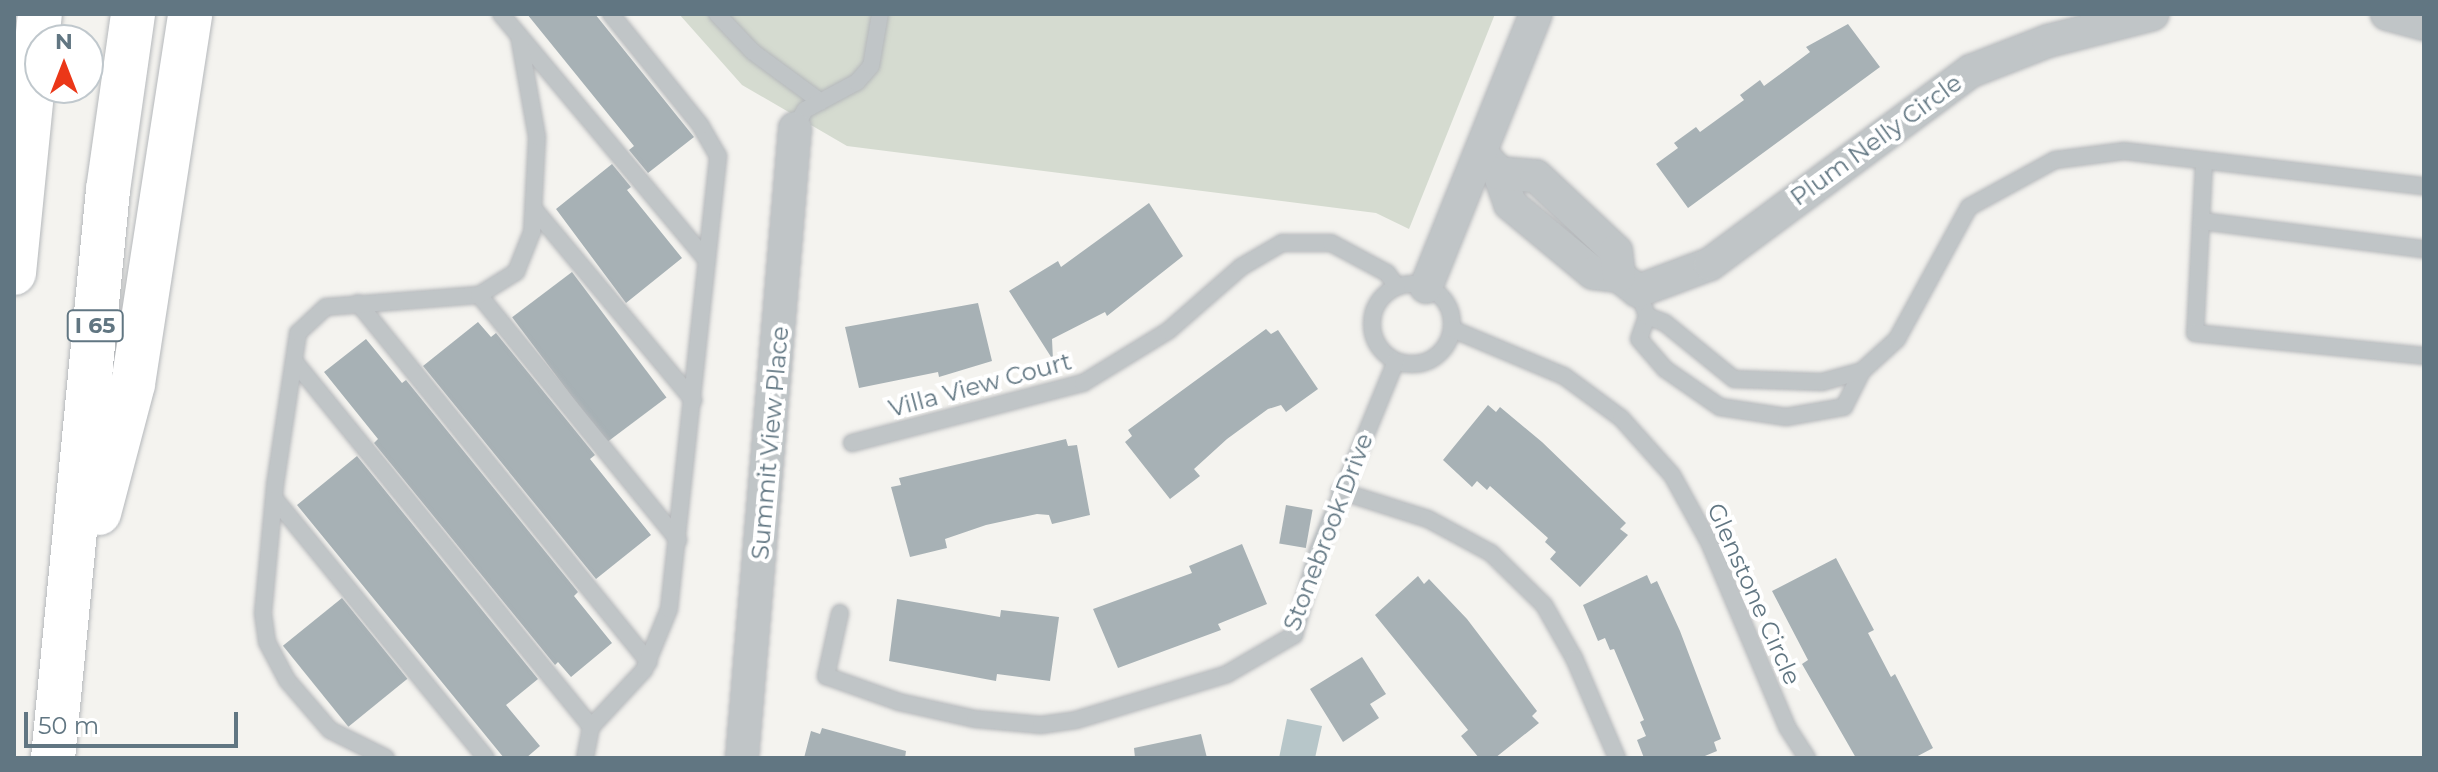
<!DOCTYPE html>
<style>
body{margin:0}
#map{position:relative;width:2438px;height:772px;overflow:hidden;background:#f4f3ef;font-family:Montserrat,sans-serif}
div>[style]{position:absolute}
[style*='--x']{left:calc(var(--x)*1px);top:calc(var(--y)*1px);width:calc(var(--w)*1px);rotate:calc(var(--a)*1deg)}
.green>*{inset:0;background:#d5dbd0}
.water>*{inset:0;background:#b7c6c9}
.building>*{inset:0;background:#a7b1b5;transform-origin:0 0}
.roads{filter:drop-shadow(0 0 2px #b5b8bb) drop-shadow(0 0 2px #b5b8bb)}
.service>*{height:16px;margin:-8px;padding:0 8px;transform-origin:8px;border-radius:8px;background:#c0c5c7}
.service>.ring{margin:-8px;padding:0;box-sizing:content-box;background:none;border:16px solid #c0c5c7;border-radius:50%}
.minor>*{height:32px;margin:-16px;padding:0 16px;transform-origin:16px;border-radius:16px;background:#c0c5c7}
.motorway>*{height:44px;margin:-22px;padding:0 22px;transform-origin:22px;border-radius:22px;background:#fff}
span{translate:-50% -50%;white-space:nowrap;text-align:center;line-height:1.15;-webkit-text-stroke:8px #fff;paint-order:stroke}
.shield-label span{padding:2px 6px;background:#fff;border:2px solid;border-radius:6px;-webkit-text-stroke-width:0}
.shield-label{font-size:22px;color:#617682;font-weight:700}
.street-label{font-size:24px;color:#617682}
.frame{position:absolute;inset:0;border:16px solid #617682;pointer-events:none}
.north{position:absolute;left:24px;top:24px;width:80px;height:80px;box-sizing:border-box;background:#fff;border:2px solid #c0c8cd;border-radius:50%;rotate:0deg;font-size:22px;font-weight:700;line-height:32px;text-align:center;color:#617682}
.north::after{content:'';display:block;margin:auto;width:28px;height:36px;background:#eb3718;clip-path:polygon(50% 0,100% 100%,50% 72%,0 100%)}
.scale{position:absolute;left:24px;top:712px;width:214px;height:36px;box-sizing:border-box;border:4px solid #617682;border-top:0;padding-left:10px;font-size:24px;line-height:28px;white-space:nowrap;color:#617682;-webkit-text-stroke:6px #fff;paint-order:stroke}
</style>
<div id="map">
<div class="green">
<i style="clip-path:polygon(679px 14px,1495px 14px,1409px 229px,1376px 213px,847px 146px,742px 85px)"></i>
</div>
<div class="water">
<i style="clip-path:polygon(1287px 719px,1322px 726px,1315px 758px,1279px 758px)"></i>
</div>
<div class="building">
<i style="clip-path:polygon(527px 14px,595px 14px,694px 137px,648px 173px,629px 150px,634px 146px)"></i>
<i style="clip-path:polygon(1848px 24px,1880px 67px,1688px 208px,1656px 164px,1678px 148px,1674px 143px,1696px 127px,1700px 132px,1744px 100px,1740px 95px,1760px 80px,1764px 86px,1810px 52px,1806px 47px)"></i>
<i style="clip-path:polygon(612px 164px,631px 187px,627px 190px,682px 258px,626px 303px,556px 209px)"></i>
<i style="clip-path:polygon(1149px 203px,1183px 256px,1107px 316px,1105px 312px,1052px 339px,1053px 360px,1009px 291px,1058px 261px,1061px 267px)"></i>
<i style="left:572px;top:272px;width:157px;height:75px;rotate:53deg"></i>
<i style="clip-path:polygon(978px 303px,992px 361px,939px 377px,938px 372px,859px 388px,845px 327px)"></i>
<i style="clip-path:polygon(478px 322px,491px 337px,496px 333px,595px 455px,590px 459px,651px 535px,596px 579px,423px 366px)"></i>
<i style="clip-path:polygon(1266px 329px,1271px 334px,1278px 330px,1318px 389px,1286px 412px,1281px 405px,1268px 409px,1227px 439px,1194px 469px,1200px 476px,1170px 499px,1125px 442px,1132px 436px,1128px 430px)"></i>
<i style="clip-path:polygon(366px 339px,402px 383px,406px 380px,578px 592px,574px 596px,612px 643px,571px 677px,558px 662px,555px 665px,374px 443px,378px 439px,324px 372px)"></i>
<i style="clip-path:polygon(1488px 405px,1496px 412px,1500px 407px,1542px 442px,1626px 523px,1620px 529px,1628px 535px,1580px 587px,1550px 559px,1556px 552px,1545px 542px,1548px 538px,1490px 486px,1487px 490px,1477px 481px,1472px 487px,1443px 460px)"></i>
<i style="clip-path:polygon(1066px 439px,1068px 446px,1077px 445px,1090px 515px,1052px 524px,1049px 515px,1037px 514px,986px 525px,945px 539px,947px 548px,910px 557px,891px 487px,901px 485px,899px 478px)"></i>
<i style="clip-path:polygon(357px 456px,538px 679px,506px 705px,540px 746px,526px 758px,504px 758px,297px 505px)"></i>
<i style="left:1286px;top:505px;width:27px;height:39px;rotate:10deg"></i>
<i style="clip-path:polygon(1242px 544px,1267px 604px,1218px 624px,1221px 630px,1118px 668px,1093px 609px,1192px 573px,1189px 566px)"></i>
<i style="clip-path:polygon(1836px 558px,1874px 630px,1868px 633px,1891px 677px,1895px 674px,1933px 748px,1914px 758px,1856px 758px,1802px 664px,1808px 660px,1772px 591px)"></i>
<i style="clip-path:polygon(1647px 575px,1651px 584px,1657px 581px,1680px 631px,1721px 739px,1714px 742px,1717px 751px,1700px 758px,1644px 758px,1637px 740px,1646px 736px,1640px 722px,1644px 720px,1614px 649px,1610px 650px,1605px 638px,1598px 641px,1583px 605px)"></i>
<i style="clip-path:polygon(1418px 576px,1424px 584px,1429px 579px,1467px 619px,1537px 711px,1532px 716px,1539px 723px,1495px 758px,1479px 758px,1461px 736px,1468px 730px,1375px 615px)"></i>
<i style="left:342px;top:598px;width:104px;height:76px;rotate:51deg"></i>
<i style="clip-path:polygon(897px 599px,1000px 617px,1001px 610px,1059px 617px,1050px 681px,997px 674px,996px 681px,889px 661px)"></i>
<i style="clip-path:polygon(1362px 657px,1386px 694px,1370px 704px,1379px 718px,1343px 742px,1310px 689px)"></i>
<i style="clip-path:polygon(822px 728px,906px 751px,905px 758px,804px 758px,811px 731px,820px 734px)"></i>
<i style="clip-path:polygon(1201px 734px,1207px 758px,1135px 758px,1134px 748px)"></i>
</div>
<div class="roads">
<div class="service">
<i style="--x:501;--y:14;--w:321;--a:50.1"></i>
<i style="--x:717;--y:14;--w:52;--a:46.5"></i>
<i style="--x:753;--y:52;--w:84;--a:36.3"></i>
<i style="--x:795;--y:128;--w:21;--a:-61"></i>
<i style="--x:805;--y:110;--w:59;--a:-28.3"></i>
<i style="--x:857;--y:82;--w:21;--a:-49"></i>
<i style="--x:871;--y:66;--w:53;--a:-80.2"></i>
<i style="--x:2204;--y:164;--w:169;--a:93"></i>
<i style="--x:2195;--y:333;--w:230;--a:5.7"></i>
<i style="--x:534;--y:209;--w:249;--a:50.2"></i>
<i style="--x:2201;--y:221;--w:225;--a:7.2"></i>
<i class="ring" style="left:1372px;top:284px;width:64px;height:64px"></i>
<i style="--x:1638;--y:291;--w:27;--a:70"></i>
<i style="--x:1647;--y:316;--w:24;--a:109"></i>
<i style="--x:1639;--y:339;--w:40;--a:49"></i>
<i style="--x:1665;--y:369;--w:67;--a:34.6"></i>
<i style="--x:1720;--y:407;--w:67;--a:8.6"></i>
<i style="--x:1786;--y:417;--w:59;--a:-9.8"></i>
<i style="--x:1844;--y:407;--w:40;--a:-63.4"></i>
<i style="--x:1862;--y:371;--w:47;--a:-42.4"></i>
<i style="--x:1897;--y:339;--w:150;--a:-61.4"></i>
<i style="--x:1969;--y:207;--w:98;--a:-28.7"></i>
<i style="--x:2055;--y:160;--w:70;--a:-7.4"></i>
<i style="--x:2124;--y:151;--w:302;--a:6.7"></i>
<i style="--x:479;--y:295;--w:316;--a:50.9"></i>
<i style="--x:358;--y:303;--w:462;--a:51"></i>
<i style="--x:1647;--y:316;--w:19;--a:21"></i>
<i style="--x:1665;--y:323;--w:89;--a:39.1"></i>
<i style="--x:1734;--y:379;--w:88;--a:2"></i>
<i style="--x:1822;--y:382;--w:41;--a:-15.4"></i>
<i style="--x:1452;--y:329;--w:121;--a:22.8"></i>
<i style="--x:1564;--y:376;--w:71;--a:36.4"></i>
<i style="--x:1621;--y:418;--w:76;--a:48.2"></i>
<i style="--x:1672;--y:475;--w:77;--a:61.1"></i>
<i style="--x:1709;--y:542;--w:201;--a:67.1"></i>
<i style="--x:1787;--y:727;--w:37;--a:57"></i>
<i style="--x:294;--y:361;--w:471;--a:50.9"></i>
<i style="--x:852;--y:443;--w:239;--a:-14.6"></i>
<i style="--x:1083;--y:383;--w:100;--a:-31.5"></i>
<i style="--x:1168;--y:331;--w:97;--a:-41.2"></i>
<i style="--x:1241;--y:267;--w:48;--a:-30.3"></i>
<i style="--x:1282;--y:243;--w:49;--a:0"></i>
<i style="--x:1331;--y:243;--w:64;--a:28.2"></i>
<i style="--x:1387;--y:273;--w:17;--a:54"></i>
<i style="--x:1340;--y:491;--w:92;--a:17.7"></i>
<i style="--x:1428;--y:519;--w:72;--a:28.4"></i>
<i style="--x:1491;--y:553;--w:74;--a:44.5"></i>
<i style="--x:1544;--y:605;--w:61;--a:60.5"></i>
<i style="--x:1574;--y:658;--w:109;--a:66.7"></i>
<i style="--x:274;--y:498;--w:335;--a:50.8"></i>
<i style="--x:840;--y:613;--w:65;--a:102.5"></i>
<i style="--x:826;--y:676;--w:77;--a:19.6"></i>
<i style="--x:899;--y:702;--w:78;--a:12.6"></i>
<i style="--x:975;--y:719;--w:66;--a:5.2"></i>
<i style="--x:1041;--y:725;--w:35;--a:-8"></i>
<i style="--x:1076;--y:720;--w:158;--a:-16.9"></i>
<i style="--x:1227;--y:674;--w:78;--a:-30.2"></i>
<i style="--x:1294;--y:635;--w:87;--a:-74.1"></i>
<i style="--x:1318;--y:551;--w:205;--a:-67.7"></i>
<i style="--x:386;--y:758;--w:63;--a:-153.4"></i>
<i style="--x:330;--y:730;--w:66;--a:-130.7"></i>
<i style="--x:287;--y:680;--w:43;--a:-117.8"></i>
<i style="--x:267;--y:642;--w:29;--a:-98"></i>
<i style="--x:263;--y:613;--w:129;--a:-84.6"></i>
<i style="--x:275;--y:485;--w:154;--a:-81.4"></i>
<i style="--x:298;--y:333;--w:38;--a:-43"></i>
<i style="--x:326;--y:307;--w:153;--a:-4.5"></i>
<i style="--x:479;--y:295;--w:44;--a:-31.9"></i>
<i style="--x:516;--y:272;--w:43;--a:-68.2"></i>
<i style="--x:532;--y:232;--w:95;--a:-87"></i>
<i style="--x:537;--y:137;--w:103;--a:-100.1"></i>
<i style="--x:585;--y:758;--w:32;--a:-79"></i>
<i style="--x:591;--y:727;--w:78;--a:-47.1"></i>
<i style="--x:644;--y:670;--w:66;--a:-67.7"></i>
<i style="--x:669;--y:609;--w:456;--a:-83.8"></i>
<i style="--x:718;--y:156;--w:34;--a:-120"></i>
<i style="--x:701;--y:126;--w:144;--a:-128.8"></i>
</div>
<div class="minor">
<i style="--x:2387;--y:14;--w:38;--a:15"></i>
<i style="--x:1481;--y:153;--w:27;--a:48"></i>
<i style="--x:1499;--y:173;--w:33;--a:70"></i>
<i style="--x:1510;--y:204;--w:108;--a:39.7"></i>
<i style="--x:1593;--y:273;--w:26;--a:7"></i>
<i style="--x:1619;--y:276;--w:24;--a:38"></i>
<i style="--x:1638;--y:291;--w:77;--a:-20.6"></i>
<i style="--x:1710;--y:264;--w:325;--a:-36.5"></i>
<i style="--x:1971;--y:71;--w:83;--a:-21.3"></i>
<i style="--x:2048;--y:41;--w:108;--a:-14.4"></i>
<i style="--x:1499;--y:173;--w:37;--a:5"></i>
<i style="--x:1536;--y:176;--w:110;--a:43.2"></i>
<i style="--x:1616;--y:251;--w:25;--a:83"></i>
<i style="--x:1426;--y:287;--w:294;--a:-68.1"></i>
<i style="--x:742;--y:758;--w:632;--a:-85.19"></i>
</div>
<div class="motorway">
<i style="--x:14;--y:273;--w:260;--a:-84.3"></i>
<i style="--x:99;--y:513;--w:133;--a:-75.2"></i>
<i style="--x:133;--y:384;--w:374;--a:-81.2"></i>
<i style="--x:53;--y:758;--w:571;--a:-84.47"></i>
<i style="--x:108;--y:190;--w:178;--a:-81.9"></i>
</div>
</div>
<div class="shield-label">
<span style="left:95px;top:326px">I 65</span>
</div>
<div class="street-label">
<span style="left:1876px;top:140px;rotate:-36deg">Plum Nelly Circle</span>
<span style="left:980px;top:385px;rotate:-15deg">Villa View Court</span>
<span style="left:770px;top:443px;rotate:-85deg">Summit View Place</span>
<span style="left:1328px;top:532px;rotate:-69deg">Stonebrook Drive</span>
<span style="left:1754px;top:594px;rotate:66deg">Glenstone Circle</span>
</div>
<div class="frame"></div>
<div class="north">N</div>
<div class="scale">50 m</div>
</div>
